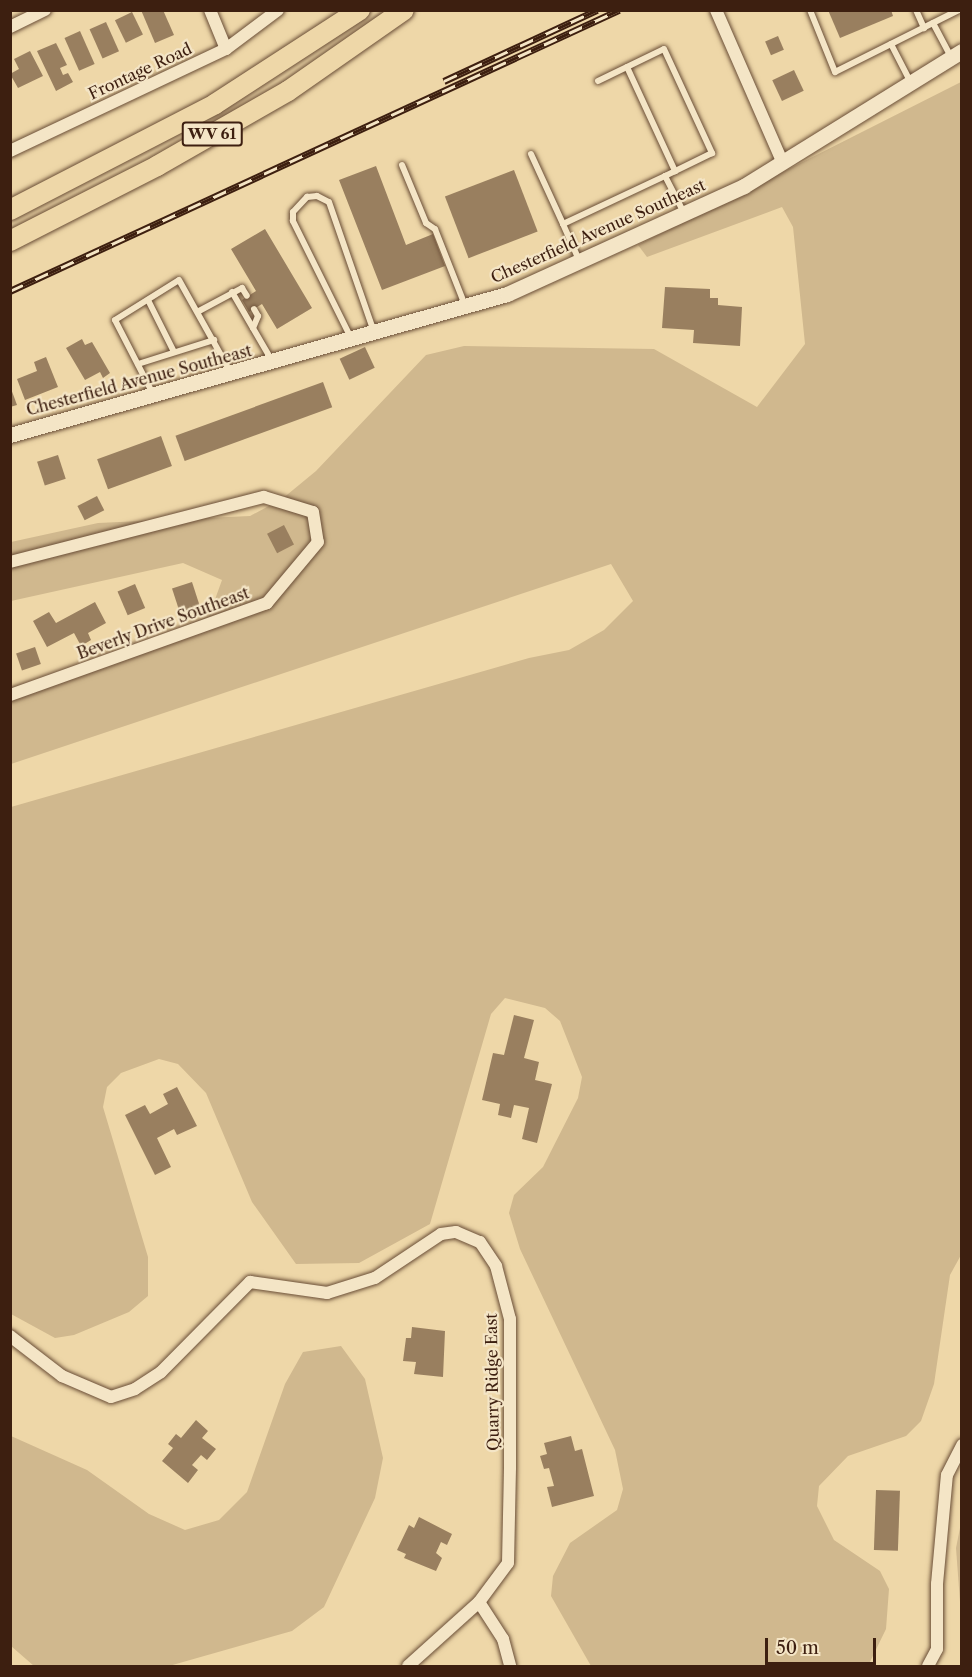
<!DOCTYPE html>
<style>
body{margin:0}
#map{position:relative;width:972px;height:1677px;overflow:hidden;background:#eed7a8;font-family:"Libre Caslon Text",serif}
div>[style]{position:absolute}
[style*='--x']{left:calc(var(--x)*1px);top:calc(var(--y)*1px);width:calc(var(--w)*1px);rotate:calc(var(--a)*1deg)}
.green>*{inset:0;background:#d0b88e}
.building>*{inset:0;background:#997f5f;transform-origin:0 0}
.roads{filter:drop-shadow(0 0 2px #694d36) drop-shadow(0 0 2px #694d36)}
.service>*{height:6px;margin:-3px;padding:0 3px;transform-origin:3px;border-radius:3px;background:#f4e5c6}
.minor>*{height:12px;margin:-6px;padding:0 6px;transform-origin:6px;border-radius:6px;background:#f4e5c6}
.tertiary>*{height:15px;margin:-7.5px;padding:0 7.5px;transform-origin:7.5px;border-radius:7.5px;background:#f4e5c6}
.primary>*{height:20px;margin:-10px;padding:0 10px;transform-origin:10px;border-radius:10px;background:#eed7a8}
.rail>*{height:7px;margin-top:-3.5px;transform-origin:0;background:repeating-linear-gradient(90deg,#f4e5c6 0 14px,#3d1f10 0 28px);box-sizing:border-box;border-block:2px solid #3d1f10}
span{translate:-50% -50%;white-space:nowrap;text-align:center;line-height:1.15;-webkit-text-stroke:4.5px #f4e5c6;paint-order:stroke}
.shield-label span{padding:2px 4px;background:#f4e5c6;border:2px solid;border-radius:4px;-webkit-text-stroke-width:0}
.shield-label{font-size:15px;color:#3d1f10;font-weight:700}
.street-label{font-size:16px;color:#3d1f10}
.frame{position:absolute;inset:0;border:12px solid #3d1f10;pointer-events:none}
.scale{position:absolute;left:765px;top:1638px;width:111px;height:27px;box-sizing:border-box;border:3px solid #3d1f10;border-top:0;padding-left:8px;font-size:18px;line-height:21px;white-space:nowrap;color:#3d1f10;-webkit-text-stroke:4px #f4e5c6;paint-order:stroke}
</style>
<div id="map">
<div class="green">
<i style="clip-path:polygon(961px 82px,961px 1255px,950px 1275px,934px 1384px,921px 1421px,906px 1436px,848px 1456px,819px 1486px,817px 1506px,834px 1540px,880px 1571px,889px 1589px,886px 1629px,868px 1666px,591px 1666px,551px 1596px,553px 1576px,570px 1543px,617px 1510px,623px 1489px,615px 1450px,520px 1249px,509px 1213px,514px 1195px,543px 1167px,578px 1098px,582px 1077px,560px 1021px,545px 1008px,505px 998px,491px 1014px,430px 1224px,359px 1263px,296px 1264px,252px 1202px,206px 1093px,178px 1064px,159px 1059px,121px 1073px,107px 1087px,103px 1107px,148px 1257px,148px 1296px,129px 1312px,74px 1335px,55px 1338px,11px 1314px,11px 807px,529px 658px,569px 650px,604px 630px,633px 601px,611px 564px,11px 764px,11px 696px,209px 616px,222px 580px,183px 563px,11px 601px,11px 542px,98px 523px,250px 516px,282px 499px,316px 471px,426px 355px,464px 346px,654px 349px,757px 407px,805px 344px,793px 227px,782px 207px,647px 257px,638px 245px)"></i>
<i style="clip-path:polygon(341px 1346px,365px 1379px,383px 1458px,375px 1498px,324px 1607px,292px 1631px,169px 1666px,34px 1666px,11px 1646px,11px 1436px,87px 1470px,149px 1514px,185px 1530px,219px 1520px,247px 1492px,285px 1384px,303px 1352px)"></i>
<i style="clip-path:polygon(961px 1523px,961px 1615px,956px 1548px)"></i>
</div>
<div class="building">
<i style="clip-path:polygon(141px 10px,163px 10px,174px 35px,155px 43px)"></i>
<i style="clip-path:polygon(828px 10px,891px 10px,893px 16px,840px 38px)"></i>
<i style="left:132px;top:12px;width:25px;height:19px;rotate:64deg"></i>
<i style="left:106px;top:22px;width:32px;height:18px;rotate:66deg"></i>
<i style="left:80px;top:31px;width:36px;height:17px;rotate:66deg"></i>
<i style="left:778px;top:36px;width:15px;height:14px;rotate:67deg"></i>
<i style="clip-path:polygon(56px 43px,67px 65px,60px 68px,63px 75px,68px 73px,73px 82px,56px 91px,37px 51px)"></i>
<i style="clip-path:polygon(30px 51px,43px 76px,18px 88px,10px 74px,19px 69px,14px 59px)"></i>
<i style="left:794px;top:70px;width:23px;height:24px;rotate:65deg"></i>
<i style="clip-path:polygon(376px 166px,406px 245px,433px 234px,445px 266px,382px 290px,339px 180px)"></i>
<i style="left:514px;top:170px;width:66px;height:74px;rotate:69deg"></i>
<i style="clip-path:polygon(265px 229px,312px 308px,277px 329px,262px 304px,249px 312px,242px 300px,256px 291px,231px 249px)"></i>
<i style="clip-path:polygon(665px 287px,710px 289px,710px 298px,718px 298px,718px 305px,742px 307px,740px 346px,693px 343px,694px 330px,662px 328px)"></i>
<i style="clip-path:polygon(82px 339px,85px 345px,92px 342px,110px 373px,103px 378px,100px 372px,85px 380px,66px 348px)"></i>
<i style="left:365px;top:347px;width:23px;height:28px;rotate:65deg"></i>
<i style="clip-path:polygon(46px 357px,58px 387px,25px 400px,17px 379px,37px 371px,34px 362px)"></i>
<i style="left:323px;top:382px;width:27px;height:157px;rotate:70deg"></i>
<i style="clip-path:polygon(10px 386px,17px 405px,10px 407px)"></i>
<i style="left:161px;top:436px;width:32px;height:68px;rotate:70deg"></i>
<i style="left:58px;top:455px;width:25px;height:22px;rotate:72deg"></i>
<i style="left:97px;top:496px;width:16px;height:22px;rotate:63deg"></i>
<i style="left:284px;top:525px;width:22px;height:19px;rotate:63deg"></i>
<i style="left:192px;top:582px;width:26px;height:21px;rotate:72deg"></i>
<i style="left:135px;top:584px;width:26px;height:19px;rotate:67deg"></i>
<i style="clip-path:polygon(95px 602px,106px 623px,88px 633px,91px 640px,81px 646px,74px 633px,47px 647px,33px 621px,49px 612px,56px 623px)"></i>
<i style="left:35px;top:647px;width:18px;height:20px;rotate:71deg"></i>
<i style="clip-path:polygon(514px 1015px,534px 1020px,524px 1058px,539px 1062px,535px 1080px,552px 1084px,537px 1143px,522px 1139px,529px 1108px,514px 1105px,511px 1118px,498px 1115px,500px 1104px,482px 1100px,493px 1053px,504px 1055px)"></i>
<i style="clip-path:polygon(177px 1087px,197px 1126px,177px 1135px,174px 1129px,157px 1138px,171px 1167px,155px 1175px,125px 1115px,145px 1105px,150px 1114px,168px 1104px,163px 1094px)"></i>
<i style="clip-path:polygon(412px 1327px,445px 1331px,443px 1377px,414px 1374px,416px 1362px,403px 1361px,406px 1338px,411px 1338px)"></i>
<i style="clip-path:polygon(196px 1420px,208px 1431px,202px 1438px,216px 1449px,207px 1460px,201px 1455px,192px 1465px,198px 1470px,188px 1483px,162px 1461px,173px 1448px,168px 1444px,176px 1434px,181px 1438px)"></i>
<i style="clip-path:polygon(571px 1436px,575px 1451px,582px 1449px,594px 1496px,552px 1507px,547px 1487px,554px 1486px,549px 1468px,544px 1469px,540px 1456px,547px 1454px,544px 1443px)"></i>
<i style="left:876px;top:1490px;width:24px;height:60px;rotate:2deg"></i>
<i style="clip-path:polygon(419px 1517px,452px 1534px,447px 1545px,441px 1542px,436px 1553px,442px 1558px,436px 1571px,404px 1558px,406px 1554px,397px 1550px,409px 1525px,414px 1528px)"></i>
</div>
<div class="roads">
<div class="service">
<i style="--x:810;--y:10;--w:67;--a:68"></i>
<i style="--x:835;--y:72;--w:139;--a:-26.6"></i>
<i style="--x:916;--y:10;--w:20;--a:66"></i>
<i style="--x:933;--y:23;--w:38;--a:62"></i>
<i style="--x:891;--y:44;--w:42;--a:62.8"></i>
<i style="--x:627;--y:67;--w:115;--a:65.2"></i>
<i style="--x:598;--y:81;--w:73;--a:-25.9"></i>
<i style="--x:664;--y:49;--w:115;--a:65.2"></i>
<i style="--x:712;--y:153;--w:52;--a:153.9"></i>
<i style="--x:531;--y:154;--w:77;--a:65.4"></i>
<i style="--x:402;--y:165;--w:63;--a:67.5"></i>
<i style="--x:426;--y:223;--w:11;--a:34"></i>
<i style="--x:435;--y:229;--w:82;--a:68.5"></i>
<i style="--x:579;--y:260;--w:39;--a:-114"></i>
<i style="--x:563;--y:224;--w:113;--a:-25.2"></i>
<i style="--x:665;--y:176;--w:42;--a:62.8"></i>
<i style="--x:232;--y:292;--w:78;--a:59.8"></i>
<i style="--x:148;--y:300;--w:58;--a:63.4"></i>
<i style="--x:199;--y:311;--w:49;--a:-28.1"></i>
<i style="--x:242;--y:288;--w:9;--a:58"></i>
<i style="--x:253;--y:328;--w:13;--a:-67"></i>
<i style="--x:258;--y:316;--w:8;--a:-120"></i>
<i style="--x:351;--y:338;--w:131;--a:-116.4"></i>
<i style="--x:293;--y:221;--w:9;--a:-90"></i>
<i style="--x:293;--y:212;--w:21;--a:-47"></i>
<i style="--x:307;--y:197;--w:10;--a:-6"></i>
<i style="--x:317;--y:196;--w:13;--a:27"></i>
<i style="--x:329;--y:202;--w:138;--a:70.9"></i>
<i style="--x:138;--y:364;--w:80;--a:-17.5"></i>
<i style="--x:153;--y:394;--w:83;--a:-117.2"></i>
<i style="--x:115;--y:320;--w:75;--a:-32"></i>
<i style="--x:179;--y:280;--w:107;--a:60.8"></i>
</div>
<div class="minor">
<i style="--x:210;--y:10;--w:42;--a:67.7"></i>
<i style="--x:716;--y:10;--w:167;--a:66.4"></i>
<i style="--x:10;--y:27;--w:39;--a:-26"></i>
<i style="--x:10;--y:151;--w:239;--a:-25.3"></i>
<i style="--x:226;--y:49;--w:65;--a:-36.9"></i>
<i style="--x:10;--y:562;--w:262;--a:-14.4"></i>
<i style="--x:264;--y:497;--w:51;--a:17"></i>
<i style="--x:313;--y:512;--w:30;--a:81"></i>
<i style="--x:318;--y:542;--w:80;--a:129.9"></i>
<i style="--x:267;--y:603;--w:273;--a:160.3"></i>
<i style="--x:10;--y:1336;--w:66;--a:37.6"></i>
<i style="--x:62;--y:1376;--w:53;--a:23.2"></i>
<i style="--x:111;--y:1397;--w:25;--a:-18"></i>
<i style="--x:135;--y:1389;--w:31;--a:-33"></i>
<i style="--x:161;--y:1372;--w:127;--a:-45.3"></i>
<i style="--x:250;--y:1282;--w:78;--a:8.1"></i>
<i style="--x:327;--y:1293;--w:50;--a:-17.4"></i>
<i style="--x:375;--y:1278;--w:79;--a:-33.7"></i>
<i style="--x:441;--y:1234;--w:15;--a:-8"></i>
<i style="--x:456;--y:1232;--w:26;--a:23"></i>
<i style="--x:480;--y:1242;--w:29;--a:56"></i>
<i style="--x:496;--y:1266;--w:55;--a:75.2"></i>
<i style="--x:510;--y:1319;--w:149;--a:90"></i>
<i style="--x:510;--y:1468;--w:95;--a:91.2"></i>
<i style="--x:508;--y:1563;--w:49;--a:126.6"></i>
<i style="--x:479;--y:1602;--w:44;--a:57"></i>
<i style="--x:503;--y:1639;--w:28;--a:75"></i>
<i style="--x:408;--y:1666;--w:96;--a:-42"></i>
<i style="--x:928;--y:1666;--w:19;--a:-62"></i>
<i style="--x:937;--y:1649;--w:65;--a:-90"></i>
<i style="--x:937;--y:1584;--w:109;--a:-84.8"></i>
<i style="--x:947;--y:1475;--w:34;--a:-63"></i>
</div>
<div class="tertiary">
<i style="--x:10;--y:435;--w:517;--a:-15.84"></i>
<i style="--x:507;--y:294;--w:260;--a:-24.5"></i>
<i style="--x:744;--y:186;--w:256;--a:-31.8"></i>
</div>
<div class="primary">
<i style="--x:10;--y:210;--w:231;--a:-27.3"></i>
<i style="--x:215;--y:104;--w:173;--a:-33"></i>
<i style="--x:10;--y:241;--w:165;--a:-27"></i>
<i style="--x:157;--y:166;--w:151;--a:-29.8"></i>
<i style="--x:288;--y:91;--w:141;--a:-34.9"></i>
</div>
</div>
<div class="rail">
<i style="--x:444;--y:81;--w:169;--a:-24.9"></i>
<i style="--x:10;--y:291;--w:671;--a:-24.77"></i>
</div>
<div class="shield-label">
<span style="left:212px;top:134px">WV 61</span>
</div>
<div class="street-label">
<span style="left:140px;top:71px;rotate:-25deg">Frontage Road</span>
<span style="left:598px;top:231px;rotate:-24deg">Chesterfield Avenue Southeast</span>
<span style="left:139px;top:380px;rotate:-15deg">Chesterfield Avenue Southeast</span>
<span style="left:163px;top:623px;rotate:-20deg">Beverly Drive Southeast</span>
<span style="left:492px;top:1382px;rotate:-91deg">Quarry Ridge East</span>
</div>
<div class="frame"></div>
<div class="scale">50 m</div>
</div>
